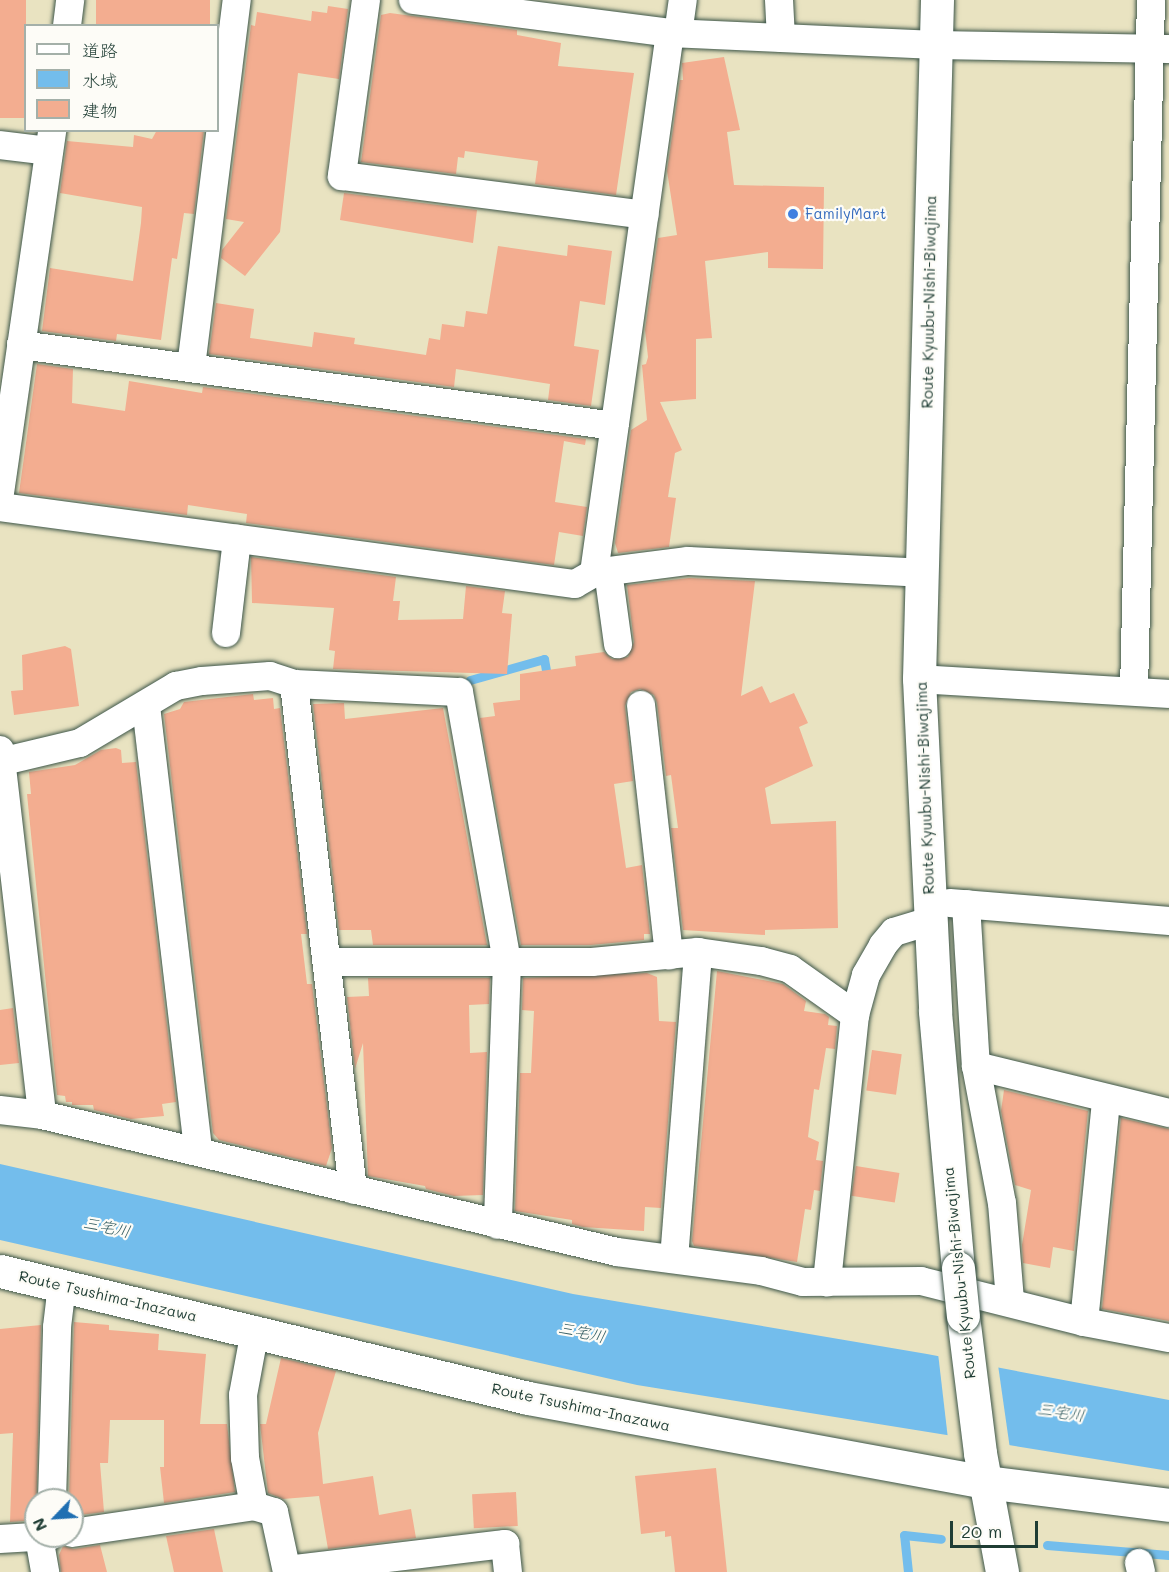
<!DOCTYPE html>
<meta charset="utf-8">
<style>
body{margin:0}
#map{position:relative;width:1169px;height:1572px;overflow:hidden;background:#e9e3c1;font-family:Mali,"Klee One",sans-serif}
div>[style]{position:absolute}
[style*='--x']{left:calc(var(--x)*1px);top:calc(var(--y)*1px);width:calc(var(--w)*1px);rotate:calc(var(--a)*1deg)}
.water>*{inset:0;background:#73bdec}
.pier>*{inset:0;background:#e9e3c1}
.stream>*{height:9px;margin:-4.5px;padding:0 4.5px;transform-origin:4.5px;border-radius:4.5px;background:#73bdec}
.building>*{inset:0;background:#f3ad90;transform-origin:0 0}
.roads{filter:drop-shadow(0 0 2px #3d5649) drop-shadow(0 0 2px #3d5649)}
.minor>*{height:28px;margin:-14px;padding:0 14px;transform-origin:14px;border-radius:14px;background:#fff}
.major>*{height:33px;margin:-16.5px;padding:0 16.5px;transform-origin:16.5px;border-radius:16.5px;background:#fff}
.bridges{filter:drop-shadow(0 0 2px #3d5649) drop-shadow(0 0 2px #3d5649)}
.major-bridge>*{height:33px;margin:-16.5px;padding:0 16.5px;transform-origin:16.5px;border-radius:16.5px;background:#fff}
.dots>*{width:16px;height:16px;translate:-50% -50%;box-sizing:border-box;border:3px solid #fdfcf7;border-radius:50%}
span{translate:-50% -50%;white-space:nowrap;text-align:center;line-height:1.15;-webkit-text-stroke:4.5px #fdfcf7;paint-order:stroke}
.shop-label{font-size:15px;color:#366cbe}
.left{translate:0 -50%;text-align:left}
.street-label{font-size:15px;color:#1f3d34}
.water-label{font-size:16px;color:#345d62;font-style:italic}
.legend{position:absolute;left:24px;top:24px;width:195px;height:108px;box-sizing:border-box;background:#fdfcf7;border:2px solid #a4b0a9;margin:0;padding:8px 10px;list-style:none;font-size:18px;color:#1f3d34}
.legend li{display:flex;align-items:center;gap:12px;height:30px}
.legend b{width:30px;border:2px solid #a4b0a9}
.north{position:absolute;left:24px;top:1488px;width:60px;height:60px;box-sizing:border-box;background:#fdfcf7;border:2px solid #a4b0a9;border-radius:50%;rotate:245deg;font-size:16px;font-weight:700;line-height:24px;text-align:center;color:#1f3d34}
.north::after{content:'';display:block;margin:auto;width:21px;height:27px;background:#1f6fb2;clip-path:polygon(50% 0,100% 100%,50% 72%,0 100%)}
.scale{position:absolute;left:950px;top:1521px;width:88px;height:27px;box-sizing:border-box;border:3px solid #1f3d34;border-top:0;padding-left:8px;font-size:18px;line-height:21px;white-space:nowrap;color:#1f3d34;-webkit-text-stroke:4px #fdfcf7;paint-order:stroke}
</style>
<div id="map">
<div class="water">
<i style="clip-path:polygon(0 1164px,573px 1294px,927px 1354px,1169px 1400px,1169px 1471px,637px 1385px,0 1240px)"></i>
</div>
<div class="pier">
<i style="clip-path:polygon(938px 1353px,998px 1365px,1010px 1449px,948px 1439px)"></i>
</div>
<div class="stream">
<i style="--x:470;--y:680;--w:77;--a:-15.8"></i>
<i style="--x:544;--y:659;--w:23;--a:80"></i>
<i style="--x:1047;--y:1545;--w:122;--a:4.7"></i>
<i style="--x:908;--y:1572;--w:37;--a:-96"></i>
<i style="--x:904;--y:1535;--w:37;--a:6"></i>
</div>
<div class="building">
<i style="left:0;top:0;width:26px;height:118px"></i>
<i style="left:96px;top:0;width:114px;height:26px"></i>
<i style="clip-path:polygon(328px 6px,348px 9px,339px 79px,298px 73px,280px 232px,245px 276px,221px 258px,222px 250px,244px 222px,226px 219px,251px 25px,255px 26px,257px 12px,311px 21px,312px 11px,327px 13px)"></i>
<i style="clip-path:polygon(390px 13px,517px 30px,517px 35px,561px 43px,558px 66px,634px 73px,616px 195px,535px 184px,538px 161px,465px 151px,464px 158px,458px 157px,456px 174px,361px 162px,381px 15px)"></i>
<i style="clip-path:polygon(724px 57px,740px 130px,727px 132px,734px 185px,824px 187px,823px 269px,768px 268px,768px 252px,705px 261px,712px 338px,696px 339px,696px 399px,660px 402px,682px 450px,675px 453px,668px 497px,676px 498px,669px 547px,618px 553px,615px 543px,631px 430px,647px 420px,642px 365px,646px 364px,648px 357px,645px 330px,658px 238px,677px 235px,667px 171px,680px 80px,683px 80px,682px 63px)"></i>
<i style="clip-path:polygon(157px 130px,204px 130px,194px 214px,184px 213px,177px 259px,172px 258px,161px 340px,117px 334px,116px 341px,42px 331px,50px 268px,133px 281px,141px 223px,142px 207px,60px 193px,67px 141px,133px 147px,134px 135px,152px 139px)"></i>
<i style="clip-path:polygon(344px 193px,477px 210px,473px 243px,340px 220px)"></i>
<i style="clip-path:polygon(568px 245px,612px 251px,605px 305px,580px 301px,574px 346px,599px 350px,591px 406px,548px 400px,550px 384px,456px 369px,454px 387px,209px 354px,216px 303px,254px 309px,250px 338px,312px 347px,314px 332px,355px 338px,354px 344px,426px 355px,429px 338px,440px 340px,442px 324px,464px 327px,466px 311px,487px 314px,498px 246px,567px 256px)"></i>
<i style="clip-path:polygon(37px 364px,73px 369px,72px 403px,125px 411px,129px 381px,202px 393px,203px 387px,586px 439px,585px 445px,564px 441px,555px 502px,587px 507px,583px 536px,559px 532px,554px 565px,246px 523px,247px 514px,188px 505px,187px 515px,19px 493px)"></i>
<i style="clip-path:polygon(251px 557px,396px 577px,393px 601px,400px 601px,398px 620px,463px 619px,466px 586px,505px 591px,502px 613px,512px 614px,507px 674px,333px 669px,335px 651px,329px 650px,334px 608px,252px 603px)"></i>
<i style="clip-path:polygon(689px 578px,755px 581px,741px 696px,762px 686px,770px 703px,794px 693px,808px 723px,799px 727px,813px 766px,765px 788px,771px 824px,836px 821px,838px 928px,765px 930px,765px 935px,683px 930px,671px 828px,678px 828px,671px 775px,666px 776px,657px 703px,654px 695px,640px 689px,631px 692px,625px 706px,633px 781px,614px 784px,626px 868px,642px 865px,650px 934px,644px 934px,644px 940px,591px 945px,521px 945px,480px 718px,495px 716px,493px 703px,520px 700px,520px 674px,576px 666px,575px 656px,604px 652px,612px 659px,628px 657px,634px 642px,627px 585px)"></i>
<i style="clip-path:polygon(65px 646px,71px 649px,79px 706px,14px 715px,11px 691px,23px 690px,22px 655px)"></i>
<i style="clip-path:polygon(253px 694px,254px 700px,273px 698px,274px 709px,280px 708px,307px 934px,301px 934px,307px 984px,312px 984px,332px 1148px,326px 1166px,219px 1140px,213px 1133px,164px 714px,180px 709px,184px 702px)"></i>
<i style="clip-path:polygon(344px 703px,345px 719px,443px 708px,487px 945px,373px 945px,371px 930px,339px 930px,313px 704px)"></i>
<i style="clip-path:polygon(116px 748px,121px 750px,122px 763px,136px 762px,176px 1102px,162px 1104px,164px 1116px,131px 1119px,94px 1110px,93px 1105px,72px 1105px,72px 1102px,66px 1102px,65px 1096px,57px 1095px,27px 794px,31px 794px,29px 772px,75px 765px,101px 750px)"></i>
<i style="clip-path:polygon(717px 971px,783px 984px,806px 1001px,804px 1011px,825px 1014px,829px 1017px,828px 1025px,837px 1026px,835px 1049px,826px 1048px,819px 1090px,814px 1089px,808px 1137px,819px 1142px,816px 1160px,823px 1161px,820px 1191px,814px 1190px,811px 1210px,805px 1209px,797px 1262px,694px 1246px,692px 1241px)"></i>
<i style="clip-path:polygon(647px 973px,657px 977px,659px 1021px,676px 1022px,661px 1208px,645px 1207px,644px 1231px,583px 1227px,572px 1224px,572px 1220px,515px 1211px,520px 1073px,531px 1073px,534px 1011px,522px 1010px,523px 978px)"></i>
<i style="clip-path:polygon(368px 978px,490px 978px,489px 1004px,469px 1005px,470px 1053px,487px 1052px,483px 1195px,454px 1196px,426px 1189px,425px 1186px,368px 1176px,363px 1043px,355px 1069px,347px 997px,369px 996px)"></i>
<i style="clip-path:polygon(13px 1008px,19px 1063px,0 1065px,0 1010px)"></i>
<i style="left:872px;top:1050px;width:30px;height:41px;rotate:8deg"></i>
<i style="clip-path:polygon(1004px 1090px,1088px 1111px,1074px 1251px,1053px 1247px,1050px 1268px,1023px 1263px,1022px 1245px,1031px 1190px,1015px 1185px,1001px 1111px)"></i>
<i style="clip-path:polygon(1121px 1118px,1169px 1129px,1169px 1321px,1102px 1309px)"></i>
<i style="left:856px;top:1166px;width:44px;height:30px;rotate:9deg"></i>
<i style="clip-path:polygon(74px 1322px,109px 1325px,109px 1330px,159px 1334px,158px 1350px,206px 1354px,200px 1424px,227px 1424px,235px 1492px,164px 1503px,160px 1467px,164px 1467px,164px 1420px,110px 1420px,108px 1463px,100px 1463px,104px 1512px,72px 1516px,72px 1500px,69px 1500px)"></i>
<i style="clip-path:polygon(41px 1325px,36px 1520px,10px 1522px,13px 1433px,0 1434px,0 1329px)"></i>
<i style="clip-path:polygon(281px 1358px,336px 1371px,318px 1433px,323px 1484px,373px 1476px,379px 1515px,411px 1509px,416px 1538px,328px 1549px,319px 1496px,283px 1499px,268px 1493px,260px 1424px,266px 1424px)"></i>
<i style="clip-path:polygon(716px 1468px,727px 1572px,675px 1572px,671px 1536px,665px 1537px,665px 1531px,641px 1534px,635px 1476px)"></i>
<i style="left:516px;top:1492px;width:34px;height:44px;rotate:87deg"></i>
<i style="clip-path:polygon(214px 1529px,223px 1572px,174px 1572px,166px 1536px)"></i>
<i style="clip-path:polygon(100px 1545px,107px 1572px,61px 1572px,59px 1555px,63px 1546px,74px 1549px)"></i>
</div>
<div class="roads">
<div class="minor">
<i style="--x:366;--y:0;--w:178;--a:97.8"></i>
<i style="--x:342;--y:176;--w:305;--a:7.3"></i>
<i style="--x:413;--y:0;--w:259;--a:7.3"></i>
<i style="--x:670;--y:33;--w:266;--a:2.6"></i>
<i style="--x:936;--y:45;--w:233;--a:1"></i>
<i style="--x:779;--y:0;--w:38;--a:87"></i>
<i style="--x:67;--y:26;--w:26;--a:-83"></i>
<i style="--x:678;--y:34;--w:34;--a:-82"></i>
<i style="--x:0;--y:145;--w:49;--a:7"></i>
<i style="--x:21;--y:345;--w:599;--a:7.77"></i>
<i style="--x:191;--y:367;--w:370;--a:-82.9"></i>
<i style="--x:0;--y:493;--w:367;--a:-81.8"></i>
<i style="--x:0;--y:507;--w:580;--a:7.63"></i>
<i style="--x:575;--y:584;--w:22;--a:-30"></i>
<i style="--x:594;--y:573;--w:95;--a:-7.3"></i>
<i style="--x:688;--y:561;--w:234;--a:2.9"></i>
<i style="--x:608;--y:571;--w:74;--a:82.2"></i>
<i style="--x:594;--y:573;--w:545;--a:-81.99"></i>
<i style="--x:226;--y:633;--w:95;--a:-83.3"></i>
<i style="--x:919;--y:679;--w:250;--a:3.4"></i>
<i style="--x:294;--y:684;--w:509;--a:83.35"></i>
<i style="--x:1134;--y:690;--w:690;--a:-88.59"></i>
<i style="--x:641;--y:705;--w:252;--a:83.6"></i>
<i style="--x:146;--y:706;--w:448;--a:83.3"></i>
<i style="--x:0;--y:750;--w:367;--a:83.4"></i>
<i style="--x:0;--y:762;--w:82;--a:-13.4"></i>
<i style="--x:80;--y:743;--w:112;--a:-30.7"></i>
<i style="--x:176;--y:686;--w:26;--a:-11"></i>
<i style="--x:202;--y:681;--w:68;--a:-4.2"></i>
<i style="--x:270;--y:676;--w:25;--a:18"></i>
<i style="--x:294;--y:684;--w:165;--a:2.8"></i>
<i style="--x:459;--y:692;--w:274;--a:79.9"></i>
<i style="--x:507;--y:962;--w:85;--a:0"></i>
<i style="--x:592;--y:962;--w:106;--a:-5.4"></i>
<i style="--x:698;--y:952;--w:64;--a:8.1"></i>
<i style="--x:761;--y:961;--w:30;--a:15"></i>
<i style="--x:790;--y:969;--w:80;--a:35.3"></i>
<i style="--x:855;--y:1015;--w:269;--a:96"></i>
<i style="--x:950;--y:903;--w:220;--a:4.7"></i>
<i style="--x:966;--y:904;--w:162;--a:86.5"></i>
<i style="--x:976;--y:1066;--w:199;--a:13.7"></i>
<i style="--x:327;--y:962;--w:180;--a:0"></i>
<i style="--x:507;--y:962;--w:263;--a:92"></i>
<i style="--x:855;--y:1015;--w:41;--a:-74.6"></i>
<i style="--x:866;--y:975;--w:34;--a:-60"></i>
<i style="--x:883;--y:945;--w:17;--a:-50"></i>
<i style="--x:894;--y:932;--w:38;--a:-17"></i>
<i style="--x:976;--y:1066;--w:139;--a:79.3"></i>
<i style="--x:1002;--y:1203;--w:98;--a:85.3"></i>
<i style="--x:0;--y:1110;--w:42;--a:6.8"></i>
<i style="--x:42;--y:1115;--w:591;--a:13.4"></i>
<i style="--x:617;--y:1252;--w:145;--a:7.5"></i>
<i style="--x:761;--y:1271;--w:43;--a:14.7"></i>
<i style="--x:803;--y:1282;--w:118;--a:-0.5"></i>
<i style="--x:921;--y:1281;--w:168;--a:14.1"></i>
<i style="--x:1084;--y:1322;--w:86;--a:10.7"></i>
<i style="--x:674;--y:1259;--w:308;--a:-85.5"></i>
<i style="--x:1084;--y:1322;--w:222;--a:-84.3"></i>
<i style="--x:52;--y:1500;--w:173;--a:-88.3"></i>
<i style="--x:57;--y:1327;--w:42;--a:-83.2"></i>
<i style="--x:254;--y:1506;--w:49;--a:-100.6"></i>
<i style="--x:245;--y:1458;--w:63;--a:-91.8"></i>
<i style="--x:243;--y:1395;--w:66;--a:-79.5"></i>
<i style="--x:72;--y:1533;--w:184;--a:-8.4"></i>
<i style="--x:254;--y:1506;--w:21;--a:17"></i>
<i style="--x:274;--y:1512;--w:61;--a:77.8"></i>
<i style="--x:39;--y:1537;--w:36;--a:80"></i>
<i style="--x:0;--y:1539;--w:50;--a:-3.4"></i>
<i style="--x:1139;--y:1563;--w:9;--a:77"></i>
<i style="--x:287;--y:1570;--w:220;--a:-6.8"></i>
<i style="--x:505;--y:1544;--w:28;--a:84"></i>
</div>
<div class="major">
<i style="--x:937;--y:0;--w:679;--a:91.52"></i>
<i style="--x:919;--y:679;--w:333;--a:87.2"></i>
<i style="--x:935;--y:1012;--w:257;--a:84.9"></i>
<i style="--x:0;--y:1271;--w:543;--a:13.52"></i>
<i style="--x:528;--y:1398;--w:465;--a:10.4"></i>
<i style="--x:985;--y:1482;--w:185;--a:7.1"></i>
<i style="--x:963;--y:1316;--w:138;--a:82.9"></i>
<i style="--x:980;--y:1453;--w:121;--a:79.5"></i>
</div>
</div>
<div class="bridges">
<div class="major-bridge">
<i style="--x:958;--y:1268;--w:48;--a:84.1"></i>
</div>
</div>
<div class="dots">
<i style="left:793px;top:214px;background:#3f7fe0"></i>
</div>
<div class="shop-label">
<span class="left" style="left:805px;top:214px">FamilyMart</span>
</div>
<div class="street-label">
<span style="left:929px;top:302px;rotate:-89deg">Route Kyuubu-Nishi-Biwajima</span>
<span style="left:925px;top:788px;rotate:-92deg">Route Kyuubu-Nishi-Biwajima</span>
<span style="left:959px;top:1273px;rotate:-96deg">Route Kyuubu-Nishi-Biwajima</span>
<span style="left:108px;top:1296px;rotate:13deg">Route Tsushima-Inazawa</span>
<span style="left:581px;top:1407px;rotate:12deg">Route Tsushima-Inazawa</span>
</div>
<div class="water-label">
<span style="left:107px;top:1227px;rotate:12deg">三宅川</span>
<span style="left:582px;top:1332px;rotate:12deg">三宅川</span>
<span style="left:1061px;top:1412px;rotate:9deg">三宅川</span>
</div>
<ul class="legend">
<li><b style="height:8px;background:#fff"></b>道路</li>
<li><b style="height:16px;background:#73bdec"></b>水域</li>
<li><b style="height:16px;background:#f3ad90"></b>建物</li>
</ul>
<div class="north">N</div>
<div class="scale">20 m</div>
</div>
